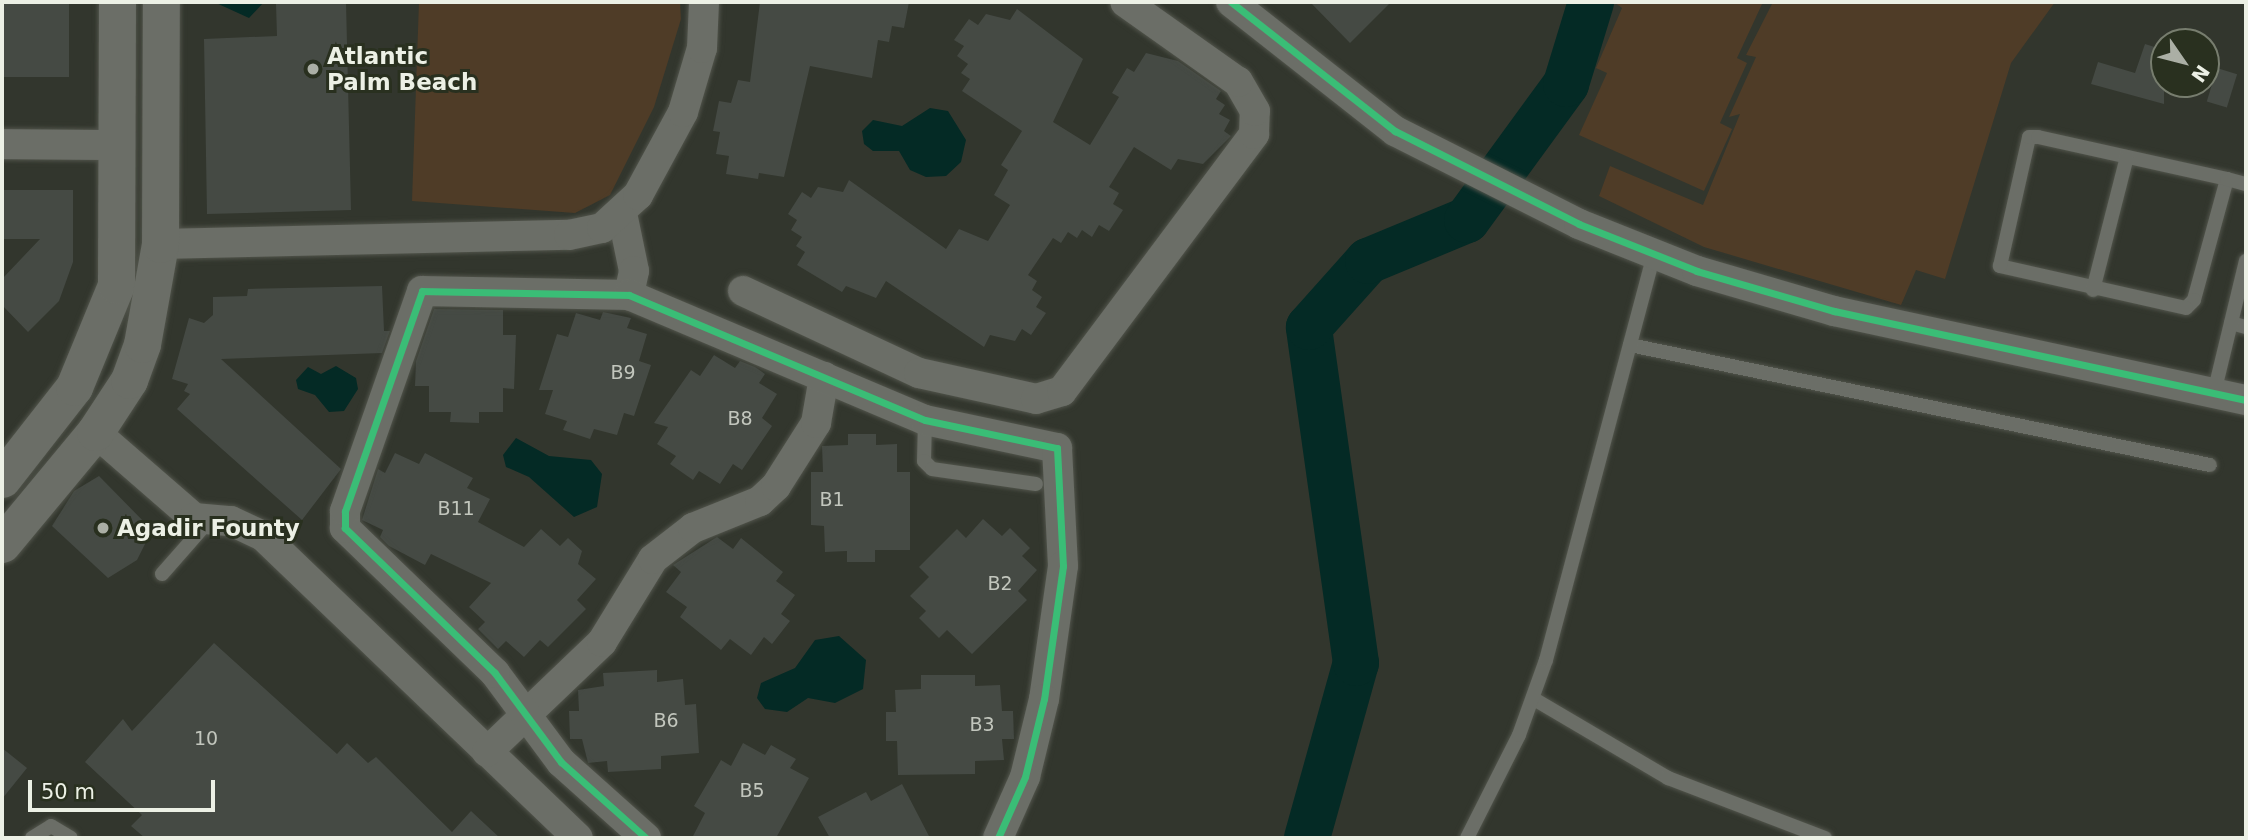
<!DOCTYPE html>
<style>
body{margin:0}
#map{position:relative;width:2248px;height:840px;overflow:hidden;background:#32362d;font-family:"DejaVu Sans",sans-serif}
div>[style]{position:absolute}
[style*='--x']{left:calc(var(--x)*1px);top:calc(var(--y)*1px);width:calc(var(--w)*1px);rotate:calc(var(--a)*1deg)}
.green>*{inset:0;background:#4f3c27}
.water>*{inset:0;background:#042a25}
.river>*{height:46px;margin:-23px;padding:0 23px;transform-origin:23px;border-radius:23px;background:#042a25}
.building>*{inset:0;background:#454a44;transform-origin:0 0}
.roads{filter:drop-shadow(0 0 2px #51544b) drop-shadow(0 0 2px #51544b)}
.service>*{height:14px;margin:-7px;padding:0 7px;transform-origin:7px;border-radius:7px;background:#6b6e67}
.minor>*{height:30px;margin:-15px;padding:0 15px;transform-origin:15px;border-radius:15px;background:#6b6e67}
.tertiary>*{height:37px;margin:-18.5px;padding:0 18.5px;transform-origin:18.5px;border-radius:18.5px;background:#6b6e67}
.cycleway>*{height:7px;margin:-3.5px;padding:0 3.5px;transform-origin:3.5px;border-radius:3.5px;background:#3abd76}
.dots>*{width:19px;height:19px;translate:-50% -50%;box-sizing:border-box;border:4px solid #29301f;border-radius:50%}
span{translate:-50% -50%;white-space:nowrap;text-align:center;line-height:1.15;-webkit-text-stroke:6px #29301f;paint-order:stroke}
.number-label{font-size:19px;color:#c2c6bd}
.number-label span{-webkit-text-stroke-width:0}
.poi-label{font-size:23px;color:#ecf0e5;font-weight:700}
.left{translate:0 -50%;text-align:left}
.frame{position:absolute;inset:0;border:4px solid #ecf0e5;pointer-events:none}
.north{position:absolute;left:2150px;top:28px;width:70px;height:70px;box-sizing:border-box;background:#29301f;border:2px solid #777d6e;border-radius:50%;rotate:125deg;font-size:19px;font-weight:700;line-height:28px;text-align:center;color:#ecf0e5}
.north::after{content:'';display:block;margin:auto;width:24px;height:32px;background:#abafa5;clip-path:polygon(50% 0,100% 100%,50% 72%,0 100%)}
.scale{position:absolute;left:28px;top:780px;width:187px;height:32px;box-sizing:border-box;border:4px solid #ecf0e5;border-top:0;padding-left:9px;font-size:21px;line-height:24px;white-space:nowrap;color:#ecf0e5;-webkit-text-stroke:5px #29301f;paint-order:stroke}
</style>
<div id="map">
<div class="green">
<i style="clip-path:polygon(419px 2px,680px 2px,681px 19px,654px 107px,610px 195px,575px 213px,412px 201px)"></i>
<i style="clip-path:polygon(1614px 2px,1763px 2px,1737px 58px,1747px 63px,1720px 123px,1732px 129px,1704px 191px,1579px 135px,1607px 73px,1596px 68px,1622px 8px)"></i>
<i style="clip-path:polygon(1773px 2px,2055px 2px,2011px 63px,1945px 279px,1916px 270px,1901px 305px,1704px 247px,1599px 196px,1610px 166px,1703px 205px,1740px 114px,1729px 117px,1756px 57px,1746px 55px)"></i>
</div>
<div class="water">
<i style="clip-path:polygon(214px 2px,264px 2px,249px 18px)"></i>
<i style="clip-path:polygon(930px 108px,948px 111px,966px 140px,961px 162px,946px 176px,926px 177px,910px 170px,899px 151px,873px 151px,864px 144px,862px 131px,873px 120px,902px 126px)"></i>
<i style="clip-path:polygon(336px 366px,356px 378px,358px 389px,344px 411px,329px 412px,315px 395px,298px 389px,296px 380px,308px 367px,321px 374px)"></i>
<i style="clip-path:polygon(516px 438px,549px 456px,591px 460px,602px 474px,597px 507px,574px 517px,529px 477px,506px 467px,503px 455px)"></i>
<i style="clip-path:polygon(839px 636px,866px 660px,863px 689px,835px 703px,808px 698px,787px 712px,765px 709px,757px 698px,761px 683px,795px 668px,815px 640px)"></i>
</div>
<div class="river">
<i style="--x:1307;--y:838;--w:182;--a:-74.4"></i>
<i style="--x:1356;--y:663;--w:339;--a:-98"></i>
<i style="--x:1309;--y:327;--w:89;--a:-48.2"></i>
<i style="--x:1368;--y:261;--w:107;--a:-22.5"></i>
<i style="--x:1467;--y:220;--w:168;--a:-53.9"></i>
<i style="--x:1566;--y:84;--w:86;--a:-73"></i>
</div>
<div class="building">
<i style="left:2px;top:2px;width:67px;height:75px"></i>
<i style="clip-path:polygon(346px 2px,351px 210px,207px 214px,204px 39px,277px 36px,276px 4px)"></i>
<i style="clip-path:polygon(760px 2px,909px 2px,904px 28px,892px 26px,889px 42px,878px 40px,872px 78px,810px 66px,784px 177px,759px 173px,758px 179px,726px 174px,729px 156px,716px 154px,720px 132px,713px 131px,719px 101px,731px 103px,738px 80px,750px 82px)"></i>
<i style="clip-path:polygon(1310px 2px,1391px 2px,1350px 43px)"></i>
<i style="clip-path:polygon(1017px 9px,1083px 59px,1053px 122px,1090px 145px,1119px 97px,1112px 93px,1127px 68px,1134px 72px,1146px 53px,1178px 61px,1221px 91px,1216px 99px,1225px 105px,1219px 114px,1230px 120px,1224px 131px,1231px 136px,1203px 164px,1178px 159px,1171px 170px,1134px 147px,1109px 187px,1119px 193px,1113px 204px,1123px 210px,1109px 231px,1099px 225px,1092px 237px,1082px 230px,1077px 238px,1068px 232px,1061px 243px,1053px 238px,1028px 275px,1037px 281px,1032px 290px,1042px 297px,1036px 307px,1046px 313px,1031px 335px,1022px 329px,1015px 341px,990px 335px,984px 347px,886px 281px,876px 298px,846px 286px,842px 292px,797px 265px,805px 252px,796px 246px,802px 237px,791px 230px,797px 220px,788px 214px,802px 192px,811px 198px,818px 187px,843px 192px,849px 180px,946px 249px,959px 229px,988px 241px,1010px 205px,994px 195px,1008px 170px,1001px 165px,1022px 131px,962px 91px,970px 79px,961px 73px,968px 64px,957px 56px,964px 46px,954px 40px,969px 19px,978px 25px,986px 14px,1010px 20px)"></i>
<i style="clip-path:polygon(2145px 44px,2164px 50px,2164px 104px,2091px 84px,2098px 62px,2135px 73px)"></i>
<i style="left:2217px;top:68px;width:21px;height:35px;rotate:17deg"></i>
<i style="clip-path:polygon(2px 190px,73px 190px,73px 262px,59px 301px,28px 332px,2px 305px,2px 279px,40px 239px,2px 239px)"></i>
<i style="clip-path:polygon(382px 286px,384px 331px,390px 331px,382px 353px,221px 359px,341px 469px,302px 520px,177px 409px,190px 394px,184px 391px,188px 384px,172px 379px,189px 318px,204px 323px,213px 315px,213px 297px,247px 296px,248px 289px)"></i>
<i style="clip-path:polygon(434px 309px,503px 310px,503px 335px,516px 335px,514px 389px,503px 388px,503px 412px,479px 412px,479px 423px,450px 422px,451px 412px,429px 412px,429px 386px,415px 386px,416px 361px)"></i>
<i style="clip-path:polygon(603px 312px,631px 318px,627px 328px,647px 334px,639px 361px,651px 365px,634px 416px,624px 413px,617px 435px,594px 429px,590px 439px,563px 430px,567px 421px,545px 414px,553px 390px,539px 390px,557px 334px,568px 337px,576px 313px,600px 320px)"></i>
<i style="clip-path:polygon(714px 355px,735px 368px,740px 361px,755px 367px,765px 374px,759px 383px,777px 394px,762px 418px,772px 426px,742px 470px,733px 464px,720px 484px,699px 471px,693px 480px,670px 464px,676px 456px,657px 444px,668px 427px,654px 423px,691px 370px,700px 376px)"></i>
<i style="clip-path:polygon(848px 434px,876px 434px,876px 445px,897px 444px,897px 472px,910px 472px,910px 550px,875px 550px,875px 562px,847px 562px,847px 551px,825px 552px,824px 526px,811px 525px,811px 472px,823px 472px,822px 446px,848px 445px)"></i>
<i style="clip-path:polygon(395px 453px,419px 464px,425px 453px,473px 478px,467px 488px,490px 499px,478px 522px,524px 547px,541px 529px,560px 546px,568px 538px,582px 551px,578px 564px,596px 579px,577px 600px,586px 609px,548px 647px,540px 640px,524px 657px,506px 641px,498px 649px,478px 629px,485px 622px,469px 607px,491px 583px,431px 554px,425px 565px,389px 546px,380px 537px,383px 530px,362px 520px,378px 469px,385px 473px)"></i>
<i style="clip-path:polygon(99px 476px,152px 530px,137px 560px,108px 578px,52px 526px,74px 491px)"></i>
<i style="clip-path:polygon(983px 519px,1002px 536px,1010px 528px,1030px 548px,1022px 556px,1037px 570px,1018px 591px,1027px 600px,972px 654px,947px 630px,939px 638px,919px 618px,926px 611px,910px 596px,929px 577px,919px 567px,957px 529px,966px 538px)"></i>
<i style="clip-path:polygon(717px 537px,733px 549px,741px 538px,783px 572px,776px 581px,795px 595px,781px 614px,790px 621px,772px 644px,764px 637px,751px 655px,730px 639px,721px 650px,680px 617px,687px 607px,666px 592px,681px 572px,673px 565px)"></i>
<i style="clip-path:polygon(214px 643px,337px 754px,347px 743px,368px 763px,376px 757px,452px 832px,471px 811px,500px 838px,145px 838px,131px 826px,142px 815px,85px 762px,123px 719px,132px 731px)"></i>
<i style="clip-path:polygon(657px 670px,657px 682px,683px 679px,685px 705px,696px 704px,699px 753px,661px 756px,661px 769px,608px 772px,607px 761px,588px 763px,582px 739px,570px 739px,569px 711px,579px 711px,578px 690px,604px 686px,603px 673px)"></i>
<i style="clip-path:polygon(921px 675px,975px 675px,975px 686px,1000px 685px,1002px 711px,1013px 711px,1014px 739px,1002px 739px,1004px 760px,975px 761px,975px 774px,898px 775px,897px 741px,886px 741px,886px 712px,896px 712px,895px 690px,921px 689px)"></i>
<i style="clip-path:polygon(743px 743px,765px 755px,771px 745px,796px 759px,790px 768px,809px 778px,776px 838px,692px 838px,705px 813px,694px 806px,721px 760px,731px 766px)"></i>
<i style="clip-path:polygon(2px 748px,27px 768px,2px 799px)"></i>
<i style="clip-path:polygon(902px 784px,930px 838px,830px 838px,818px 817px,866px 792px,871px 801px)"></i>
</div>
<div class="roads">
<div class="service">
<i style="--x:2227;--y:179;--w:125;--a:105.3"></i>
<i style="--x:2194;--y:300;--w:11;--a:135"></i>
<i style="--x:2186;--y:308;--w:191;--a:-167.3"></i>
<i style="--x:2000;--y:266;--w:132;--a:-77.3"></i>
<i style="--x:2029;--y:137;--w:9;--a:0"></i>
<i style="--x:2038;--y:137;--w:194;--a:12.5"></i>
<i style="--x:2227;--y:179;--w:20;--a:15"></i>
<i style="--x:2093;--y:290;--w:137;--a:-75.7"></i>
<i style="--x:2231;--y:323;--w:16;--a:15"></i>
<i style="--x:1630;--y:345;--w:592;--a:11.69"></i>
<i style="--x:2214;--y:393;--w:136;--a:-76.4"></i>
<i style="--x:925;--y:420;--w:41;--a:91.4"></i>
<i style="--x:924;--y:461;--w:11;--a:45"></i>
<i style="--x:932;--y:469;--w:105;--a:8.2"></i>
<i style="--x:162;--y:574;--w:68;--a:-48.6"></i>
<i style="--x:1534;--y:699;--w:156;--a:30.5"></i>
<i style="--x:1668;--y:778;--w:168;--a:20.9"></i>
<i style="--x:32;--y:838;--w:22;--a:-32"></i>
<i style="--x:51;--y:826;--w:23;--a:31"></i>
<i style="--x:1467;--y:838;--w:115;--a:-63.2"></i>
<i style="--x:1519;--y:735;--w:80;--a:-70.2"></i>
<i style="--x:1546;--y:660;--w:420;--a:-75.1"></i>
</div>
<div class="minor">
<i style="--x:1231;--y:2;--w:209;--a:38.2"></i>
<i style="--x:1395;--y:131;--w:206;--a:26.8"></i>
<i style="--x:1579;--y:224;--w:127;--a:21.7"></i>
<i style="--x:1697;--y:271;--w:143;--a:16.3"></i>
<i style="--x:1834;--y:311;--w:422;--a:12.2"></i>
<i style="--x:2;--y:144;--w:117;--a:0.5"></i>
<i style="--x:622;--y:213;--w:59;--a:78.3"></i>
<i style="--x:634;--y:271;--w:25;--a:102"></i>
<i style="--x:160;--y:244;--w:409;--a:-1.3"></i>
<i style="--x:569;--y:235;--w:34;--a:-12"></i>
<i style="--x:602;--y:228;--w:49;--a:-42.5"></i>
<i style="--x:638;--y:195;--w:94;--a:-61.5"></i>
<i style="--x:683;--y:112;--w:67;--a:-73.5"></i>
<i style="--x:702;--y:48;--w:46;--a:-87.5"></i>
<i style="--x:743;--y:291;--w:194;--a:25"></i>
<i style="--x:919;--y:373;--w:120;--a:12.5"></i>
<i style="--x:1036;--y:399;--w:27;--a:-17"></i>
<i style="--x:1062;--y:391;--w:321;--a:-53.2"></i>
<i style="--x:1254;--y:134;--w:23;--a:-88"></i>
<i style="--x:1255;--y:111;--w:34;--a:-120"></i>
<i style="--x:1238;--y:82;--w:138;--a:-144.7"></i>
<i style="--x:95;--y:432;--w:131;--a:41"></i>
<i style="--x:194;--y:518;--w:37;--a:5"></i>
<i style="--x:231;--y:521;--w:35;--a:25"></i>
<i style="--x:263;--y:536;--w:436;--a:43.8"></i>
<i style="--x:487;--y:752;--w:159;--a:-43.7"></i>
<i style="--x:602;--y:642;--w:97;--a:-58.4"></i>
<i style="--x:653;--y:559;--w:51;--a:-37.8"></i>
<i style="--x:693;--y:528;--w:72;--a:-21.9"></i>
<i style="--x:760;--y:501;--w:22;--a:-43"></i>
<i style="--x:776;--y:486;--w:75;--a:-57.6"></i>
<i style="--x:816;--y:423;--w:47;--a:-80.1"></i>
<i style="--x:646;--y:838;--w:114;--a:-138.2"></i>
<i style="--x:561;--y:762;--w:111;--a:-126.6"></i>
<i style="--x:495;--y:673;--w:209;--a:-136"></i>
<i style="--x:345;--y:528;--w:17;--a:-90"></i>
<i style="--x:345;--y:511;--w:233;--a:-70.7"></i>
<i style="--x:422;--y:291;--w:207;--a:1.1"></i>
<i style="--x:629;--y:295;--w:321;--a:22.9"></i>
<i style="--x:925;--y:420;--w:135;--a:12"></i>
<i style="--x:1057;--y:448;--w:118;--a:87.1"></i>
<i style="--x:1063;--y:566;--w:134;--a:98.1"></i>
<i style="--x:1044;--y:699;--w:80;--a:103.7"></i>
<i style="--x:1025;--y:777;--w:67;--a:113.9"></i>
</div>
<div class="tertiary">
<i style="--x:2;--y:479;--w:117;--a:-52"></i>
<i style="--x:74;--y:387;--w:110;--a:-67.6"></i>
<i style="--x:116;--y:285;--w:283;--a:-89.8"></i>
<i style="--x:2;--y:544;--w:146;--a:-50.3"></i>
<i style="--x:95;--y:432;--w:62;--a:-56.8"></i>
<i style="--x:129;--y:380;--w:38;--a:-70"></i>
<i style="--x:142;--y:344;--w:102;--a:-79.8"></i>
<i style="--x:160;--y:244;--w:242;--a:-89.8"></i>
</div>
</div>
<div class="cycleway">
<i style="--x:1231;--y:2;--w:209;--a:38.2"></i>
<i style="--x:1395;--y:131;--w:206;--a:26.8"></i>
<i style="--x:1579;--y:224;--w:127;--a:21.7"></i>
<i style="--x:1697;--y:271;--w:143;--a:16.3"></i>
<i style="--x:1834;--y:311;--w:422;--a:12.2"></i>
<i style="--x:646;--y:838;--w:114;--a:-138.2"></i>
<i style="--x:561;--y:762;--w:111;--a:-126.6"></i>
<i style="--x:495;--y:673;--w:209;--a:-136"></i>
<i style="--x:345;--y:528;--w:17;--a:-90"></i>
<i style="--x:345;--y:511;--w:233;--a:-70.7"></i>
<i style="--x:422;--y:291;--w:207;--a:1.1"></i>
<i style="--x:629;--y:295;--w:321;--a:22.9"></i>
<i style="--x:925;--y:420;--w:135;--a:12"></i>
<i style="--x:1057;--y:448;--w:118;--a:87.1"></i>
<i style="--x:1063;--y:566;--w:134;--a:98.1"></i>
<i style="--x:1044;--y:699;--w:80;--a:103.7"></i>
<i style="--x:1025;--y:777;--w:67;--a:113.9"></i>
</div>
<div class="dots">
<i style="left:313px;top:69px;background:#abafa5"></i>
<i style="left:103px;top:528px;background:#abafa5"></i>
</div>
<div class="number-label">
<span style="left:623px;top:373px">B9</span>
<span style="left:740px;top:419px">B8</span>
<span style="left:832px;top:500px">B1</span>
<span style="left:456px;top:509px">B11</span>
<span style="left:1000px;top:584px">B2</span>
<span style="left:666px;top:721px">B6</span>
<span style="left:982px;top:725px">B3</span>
<span style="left:206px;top:739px">10</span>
<span style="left:752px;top:791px">B5</span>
</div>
<div class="poi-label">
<span class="left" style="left:327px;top:69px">Atlantic<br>Palm Beach</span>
<span class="left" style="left:117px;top:528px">Agadir Founty</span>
</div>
<div class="frame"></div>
<div class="north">N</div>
<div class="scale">50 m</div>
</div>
